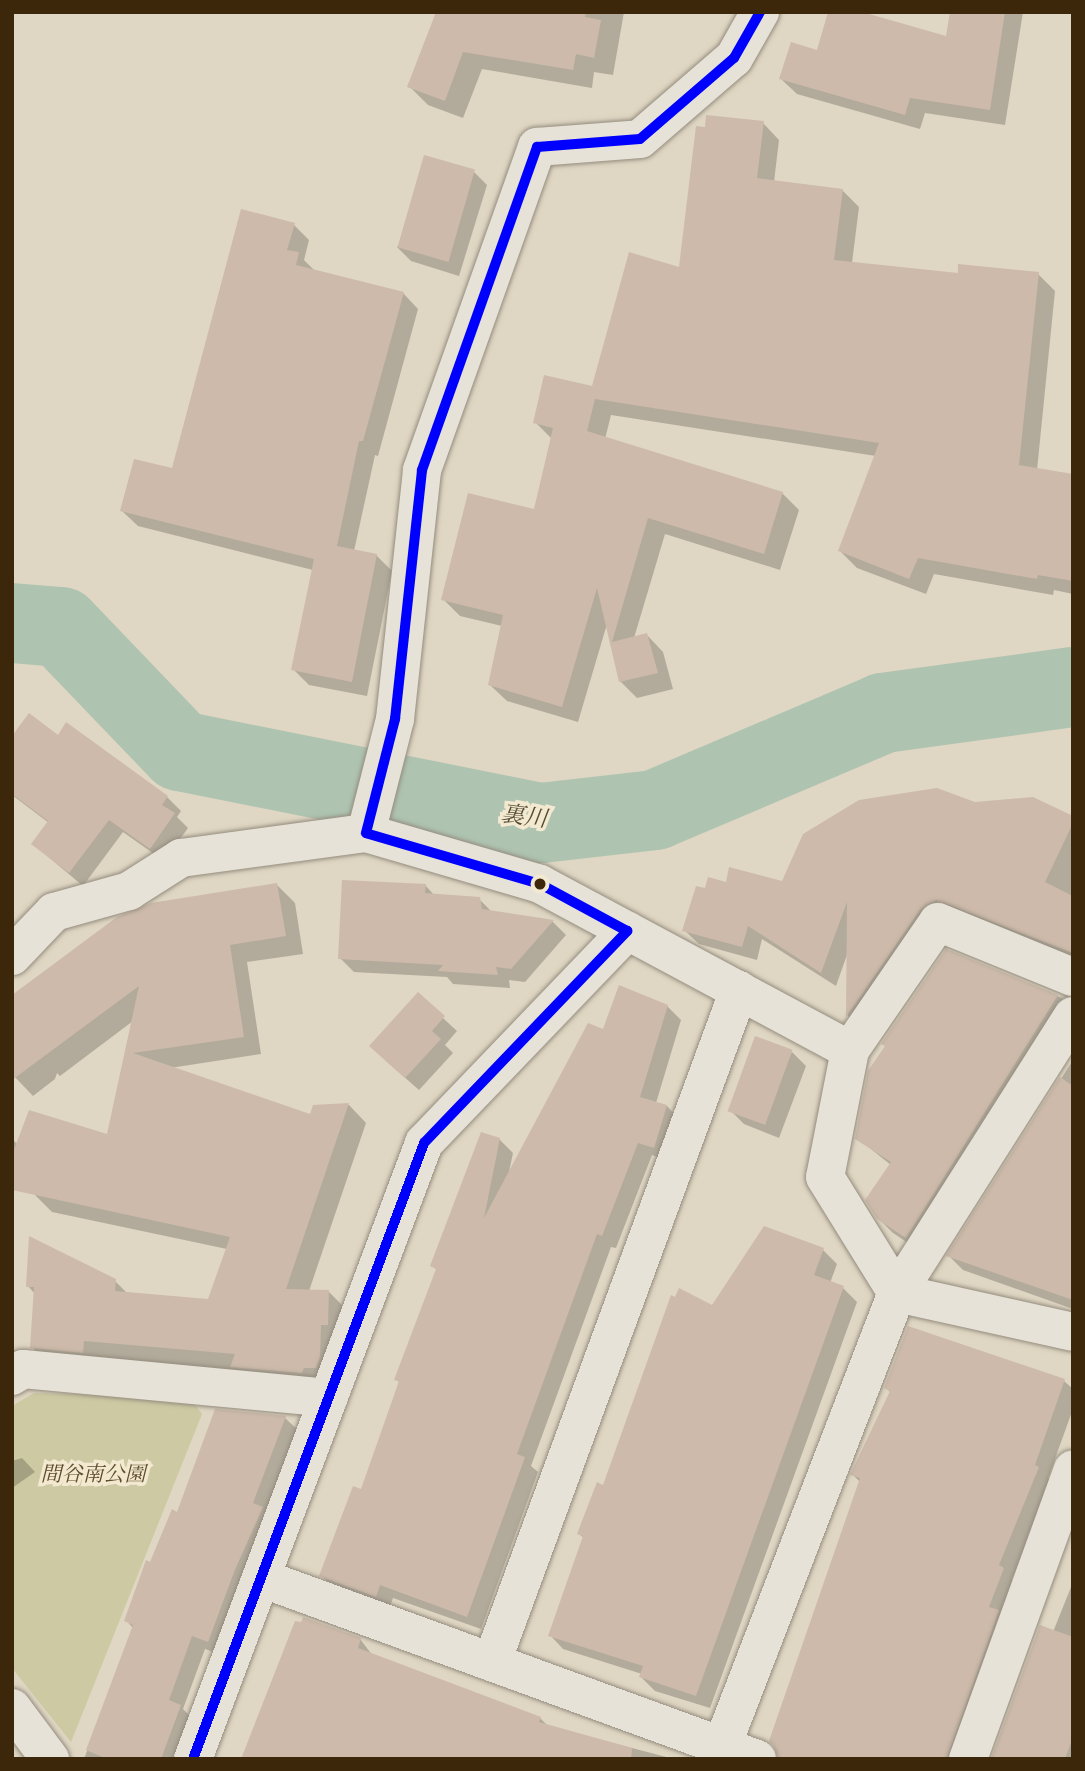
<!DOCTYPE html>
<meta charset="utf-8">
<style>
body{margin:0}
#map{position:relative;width:1085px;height:1771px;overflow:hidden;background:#dfd6c3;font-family:"IM FELL French Canon","Noto Serif JP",serif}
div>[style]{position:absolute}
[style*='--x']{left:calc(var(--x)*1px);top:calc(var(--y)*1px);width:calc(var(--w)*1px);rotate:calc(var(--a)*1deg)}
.green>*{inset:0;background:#cdc9a3}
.shadow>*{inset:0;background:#0003}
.river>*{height:80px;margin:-40px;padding:0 40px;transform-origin:40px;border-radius:40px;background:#aec4b1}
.building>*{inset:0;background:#cdbaab;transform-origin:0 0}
.roads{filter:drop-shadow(0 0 2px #948c7e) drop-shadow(0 0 2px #948c7e)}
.minor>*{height:38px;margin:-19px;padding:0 19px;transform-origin:19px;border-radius:19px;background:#e7e2d7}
.bus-1>*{height:10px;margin:-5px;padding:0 5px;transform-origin:5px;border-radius:5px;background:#00f}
.dots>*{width:19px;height:19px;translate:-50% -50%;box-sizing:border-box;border:4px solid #f3e8d0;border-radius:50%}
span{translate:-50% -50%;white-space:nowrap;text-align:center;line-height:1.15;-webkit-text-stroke:7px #f3e8d0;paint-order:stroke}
.park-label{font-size:21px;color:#5d4d2a;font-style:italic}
.water-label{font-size:23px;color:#534c32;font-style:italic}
.frame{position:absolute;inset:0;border:14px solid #3c270a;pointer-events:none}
</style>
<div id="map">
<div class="green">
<i style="clip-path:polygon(34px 1393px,189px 1397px,202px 1414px,71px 1742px,12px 1668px,12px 1406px)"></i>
</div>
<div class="shadow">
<i style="clip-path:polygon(438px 12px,624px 12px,613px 75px,594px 72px,592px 88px,482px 69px,463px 118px,428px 105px,409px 86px)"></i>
<i style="clip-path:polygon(951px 12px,1023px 12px,1005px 125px,925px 113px,920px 129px,797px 94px,781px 79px,818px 52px,948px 39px)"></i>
<i style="clip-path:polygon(763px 123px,779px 140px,774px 182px,842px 190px,859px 207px,852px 263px,959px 274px,1038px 274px,1055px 291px,1037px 470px,1073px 476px,1073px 594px,1054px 590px,1053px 595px,934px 574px,926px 594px,857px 568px,840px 551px,876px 456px,611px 415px,605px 439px,782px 493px,799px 510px,780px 570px,665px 534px,634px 638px,647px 635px,663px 652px,673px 689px,637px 698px,620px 681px,607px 624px,578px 722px,507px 701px,490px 685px,502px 626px,460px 616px,443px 599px,535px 511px,552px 439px,535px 422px,593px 388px,680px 269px)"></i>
<i style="clip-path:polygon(474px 172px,487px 185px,459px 276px,411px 261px,397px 247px)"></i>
<i style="clip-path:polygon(294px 225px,309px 240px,304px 260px,314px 270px,403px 293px,418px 309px,378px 456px,375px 455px,354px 551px,376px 555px,392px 571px,367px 696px,309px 685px,293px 669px,313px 570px,138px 526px,122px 511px,173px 471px)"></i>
<i style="clip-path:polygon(58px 737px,167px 797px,181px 811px,177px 817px,188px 828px,164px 861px,123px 832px,83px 886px,33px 844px,49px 823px,12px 795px,12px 739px)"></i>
<i style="clip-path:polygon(975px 804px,1073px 818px,1073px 961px,951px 914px,862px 1030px,848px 1016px,848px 952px,836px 986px,762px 939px,757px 960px,699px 944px,684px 930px,706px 891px,727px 884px,783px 883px)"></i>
<i style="clip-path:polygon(277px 885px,295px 903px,303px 954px,247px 962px,261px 1054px,170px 1068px,311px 1117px,315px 1107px,349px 1105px,366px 1123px,309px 1291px,328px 1291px,346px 1309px,334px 1386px,50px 1365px,32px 1347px,35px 1294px,28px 1286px,115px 1281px,128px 1294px,210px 1301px,227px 1249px,52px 1212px,34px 1194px,109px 1136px,133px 1021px,60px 1076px,57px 1073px,55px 1079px,33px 1096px,12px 1074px)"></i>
<i style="clip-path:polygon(425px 885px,435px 896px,479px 899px,492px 912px,553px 922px,566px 935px,525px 982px,509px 980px,510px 988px,453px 984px,447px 977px,354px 972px,340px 958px)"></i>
<i style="clip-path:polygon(947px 951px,1062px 998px,1073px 1009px,920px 1251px,893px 1233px,878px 1218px,891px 1165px,857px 1138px)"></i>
<i style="clip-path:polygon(418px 995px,457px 1031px,445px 1045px,453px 1053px,419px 1090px,385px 1060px)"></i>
<i style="clip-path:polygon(667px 1006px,681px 1020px,656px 1103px,667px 1106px,680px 1120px,668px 1161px,652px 1155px,616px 1248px,611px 1247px,531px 1466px,538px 1472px,481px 1629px,393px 1598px,389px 1609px,335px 1589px,321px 1575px,362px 1491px,400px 1383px,396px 1379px,438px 1271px,433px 1266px,499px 1139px,513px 1153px,509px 1172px,604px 1031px)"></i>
<i style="clip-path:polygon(792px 1052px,806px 1066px,779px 1138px,744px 1124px,730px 1110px)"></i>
<i style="clip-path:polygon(1073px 1060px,1073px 1309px,963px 1270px,949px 1256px)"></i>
<i style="clip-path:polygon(12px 1139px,27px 1153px,12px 1188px)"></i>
<i style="clip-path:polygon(823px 1250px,837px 1264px,830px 1283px,843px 1288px,857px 1302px,710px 1708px,655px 1691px,641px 1677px,642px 1674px,563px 1649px,550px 1635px,584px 1538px,579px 1534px,712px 1307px)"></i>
<i style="clip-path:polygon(1064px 1381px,1073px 1389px,1073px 1409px,1048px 1478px,1052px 1482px,1012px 1579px,1016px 1583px,963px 1759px,861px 1759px,860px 1482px,853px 1475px,891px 1393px,886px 1388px)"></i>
<i style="clip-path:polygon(285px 1418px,299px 1431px,222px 1655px,205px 1649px,183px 1709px,194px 1720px,179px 1759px,84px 1759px,133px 1628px,126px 1620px,178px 1514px)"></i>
<i style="clip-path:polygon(22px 1458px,35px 1472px,12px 1488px,12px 1461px)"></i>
<i style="clip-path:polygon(1073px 1582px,1073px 1759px,993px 1759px,1053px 1632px)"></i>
<i style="clip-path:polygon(360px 1639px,373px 1656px,540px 1718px,548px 1726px,674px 1759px,244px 1759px)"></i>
</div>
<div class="river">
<i style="--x:12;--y:623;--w:49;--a:4.7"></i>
<i style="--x:61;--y:627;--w:172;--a:46.2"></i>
<i style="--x:180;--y:751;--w:368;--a:11.3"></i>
<i style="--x:541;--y:823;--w:115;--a:-6.5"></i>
<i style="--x:655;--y:810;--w:248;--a:-23"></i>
<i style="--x:883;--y:713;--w:192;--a:-7.8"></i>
</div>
<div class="building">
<i style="clip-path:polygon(436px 12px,586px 12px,585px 17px,601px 20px,594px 58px,576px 54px,573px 70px,463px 52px,445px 101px,407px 87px)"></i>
<i style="clip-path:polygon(828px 12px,862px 12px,946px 36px,950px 12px,1005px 12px,990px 110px,910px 98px,905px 115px,779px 79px,791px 42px,817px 50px)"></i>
<i style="clip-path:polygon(706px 115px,764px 121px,757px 178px,843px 189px,834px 260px,958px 273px,958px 264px,1039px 272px,1019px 465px,1073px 474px,1073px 581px,1038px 575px,1037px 579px,918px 558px,909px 579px,838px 551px,879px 443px,595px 399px,587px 431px,783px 492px,764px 554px,648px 518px,612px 642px,647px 633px,658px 673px,619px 682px,597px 588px,562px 707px,488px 685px,503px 615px,441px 600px,468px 493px,534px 509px,553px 428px,533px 423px,544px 375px,592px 386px,629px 252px,679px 267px,696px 126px,705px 127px)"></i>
<i style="left:424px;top:155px;width:53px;height:96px;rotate:16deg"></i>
<i style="clip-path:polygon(241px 209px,295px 223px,287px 250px,299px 252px,296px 265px,404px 292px,363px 441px,359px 441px,337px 546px,377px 554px,352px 682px,291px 670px,314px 559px,120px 511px,134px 459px,172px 468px)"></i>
<i style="clip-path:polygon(29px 713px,58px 735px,66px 722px,168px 796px,162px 805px,175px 813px,150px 849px,109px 820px,69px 873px,31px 844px,48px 821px,12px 794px,12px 736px)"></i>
<i style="clip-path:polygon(937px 788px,975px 802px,1033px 797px,1073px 816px,1073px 823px,1045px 882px,1073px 896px,1073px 953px,936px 900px,920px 910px,846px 1017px,847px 902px,821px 973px,748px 926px,742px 947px,682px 931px,696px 886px,705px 888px,708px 877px,726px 882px,729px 867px,782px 881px,803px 834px,859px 800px)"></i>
<i style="clip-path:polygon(342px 880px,426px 884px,425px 893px,480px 897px,482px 909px,554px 920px,511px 969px,496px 967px,498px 975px,438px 971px,443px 965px,338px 959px)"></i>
<i style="clip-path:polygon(277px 883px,286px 936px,230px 945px,244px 1037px,133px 1053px,310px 1114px,313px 1105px,349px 1103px,286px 1289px,329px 1290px,328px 1325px,321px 1325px,320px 1357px,316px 1368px,304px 1368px,302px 1373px,230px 1367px,235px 1354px,84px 1341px,83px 1353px,30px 1348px,34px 1287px,26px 1287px,29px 1236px,116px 1279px,115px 1291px,208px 1299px,230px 1237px,12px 1190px,12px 1155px,29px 1110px,107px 1134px,139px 986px,12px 1080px,12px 995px,117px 917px,151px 903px)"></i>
<i style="clip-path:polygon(946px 949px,1058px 995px,906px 1238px,877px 1219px,865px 1200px,891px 1162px,855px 1139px,868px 1071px,885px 1046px,881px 1044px)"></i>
<i style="clip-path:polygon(619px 985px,668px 1005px,640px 1097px,667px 1105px,654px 1148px,638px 1143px,602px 1236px,597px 1234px,517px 1454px,525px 1457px,467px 1617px,380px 1585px,376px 1597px,319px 1576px,353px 1486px,361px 1489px,399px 1381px,394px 1380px,436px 1269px,430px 1266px,481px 1132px,500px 1138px,484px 1218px,588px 1023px,603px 1029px)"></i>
<i style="clip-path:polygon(418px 992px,445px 1016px,432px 1031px,441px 1039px,405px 1078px,369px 1046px)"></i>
<i style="left:755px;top:1036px;width:40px;height:80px;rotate:20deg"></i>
<i style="clip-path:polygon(1060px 1077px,1073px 1086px,1073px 1300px,946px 1256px)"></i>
<i style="clip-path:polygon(764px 1226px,824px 1248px,814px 1275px,844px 1286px,696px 1696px,639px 1677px,643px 1666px,548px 1636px,583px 1536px,577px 1534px,597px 1482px,603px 1485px,671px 1295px,675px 1297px,679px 1288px,712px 1305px)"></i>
<i style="clip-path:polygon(908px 1326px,1065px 1379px,1035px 1465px,1039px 1467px,999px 1565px,1004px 1568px,989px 1607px,999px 1610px,947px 1759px,778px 1759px,774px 1746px,769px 1741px,860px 1478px,850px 1475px,890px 1391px,884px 1388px)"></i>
<i style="clip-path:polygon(215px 1409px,286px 1416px,253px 1503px,263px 1507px,234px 1572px,208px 1642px,192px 1636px,169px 1700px,181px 1705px,161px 1759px,107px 1759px,86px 1750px,133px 1625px,124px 1621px,146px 1560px,150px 1562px,172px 1509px,177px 1512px)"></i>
<i style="clip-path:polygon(303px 1617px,361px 1638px,358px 1648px,541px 1717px,539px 1722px,632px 1748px,631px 1759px,241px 1759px,295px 1621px,301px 1622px)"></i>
<i style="clip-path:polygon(1040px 1625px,1073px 1637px,1073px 1737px,1065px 1759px,991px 1759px)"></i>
</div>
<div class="roads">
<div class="minor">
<i style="--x:366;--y:833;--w:118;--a:-75.7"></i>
<i style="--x:395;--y:719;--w:250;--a:-83.8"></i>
<i style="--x:422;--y:470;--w:343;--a:-70.4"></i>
<i style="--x:537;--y:147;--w:103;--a:-4.4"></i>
<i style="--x:640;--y:139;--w:124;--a:-40.8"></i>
<i style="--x:734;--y:58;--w:53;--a:-60.5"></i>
<i style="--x:12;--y:956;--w:61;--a:-46.3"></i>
<i style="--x:54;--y:912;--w:78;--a:-15.6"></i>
<i style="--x:129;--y:891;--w:62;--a:-32.4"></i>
<i style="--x:181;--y:858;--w:187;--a:-7.7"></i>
<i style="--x:366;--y:833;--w:181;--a:16.3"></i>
<i style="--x:540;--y:884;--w:352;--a:28.2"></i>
<i style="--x:850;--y:1050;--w:129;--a:101.1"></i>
<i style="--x:825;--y:1177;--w:137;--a:58.2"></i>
<i style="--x:897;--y:1293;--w:180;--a:12.5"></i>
<i style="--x:850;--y:1050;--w:155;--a:-55.5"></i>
<i style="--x:938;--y:922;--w:146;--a:22.2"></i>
<i style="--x:12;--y:1376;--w:13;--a:-32"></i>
<i style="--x:23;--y:1369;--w:307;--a:5.4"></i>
<i style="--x:261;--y:1578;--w:528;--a:20.05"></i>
<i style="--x:492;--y:1662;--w:716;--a:-69.82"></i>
<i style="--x:12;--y:1708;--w:64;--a:53.3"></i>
<i style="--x:722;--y:1746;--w:486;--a:-68.9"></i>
<i style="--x:897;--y:1293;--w:328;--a:-57.6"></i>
<i style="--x:193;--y:1759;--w:658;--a:-69.44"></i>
<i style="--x:424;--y:1143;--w:294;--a:-46.2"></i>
<i style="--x:968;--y:1759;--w:308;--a:-70.1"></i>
</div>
</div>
<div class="bus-1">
<i style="--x:193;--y:1759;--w:658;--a:-69.44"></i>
<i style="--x:424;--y:1143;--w:294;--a:-46.2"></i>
<i style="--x:627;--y:931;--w:99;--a:-151.6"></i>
<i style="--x:540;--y:884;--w:181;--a:-163.7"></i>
<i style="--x:366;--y:833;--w:118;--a:-75.7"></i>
<i style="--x:395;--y:719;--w:250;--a:-83.8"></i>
<i style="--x:422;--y:470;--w:343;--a:-70.4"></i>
<i style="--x:537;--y:147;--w:103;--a:-4.4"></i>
<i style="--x:640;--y:139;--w:124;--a:-40.8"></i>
<i style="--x:734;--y:58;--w:53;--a:-60.5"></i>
</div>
<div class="dots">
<i style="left:540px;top:884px;background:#3c270a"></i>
</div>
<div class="park-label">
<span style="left:93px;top:1474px">間谷南公園</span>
</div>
<div class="water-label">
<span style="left:524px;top:817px;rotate:7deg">裏川</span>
</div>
<div class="frame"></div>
</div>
